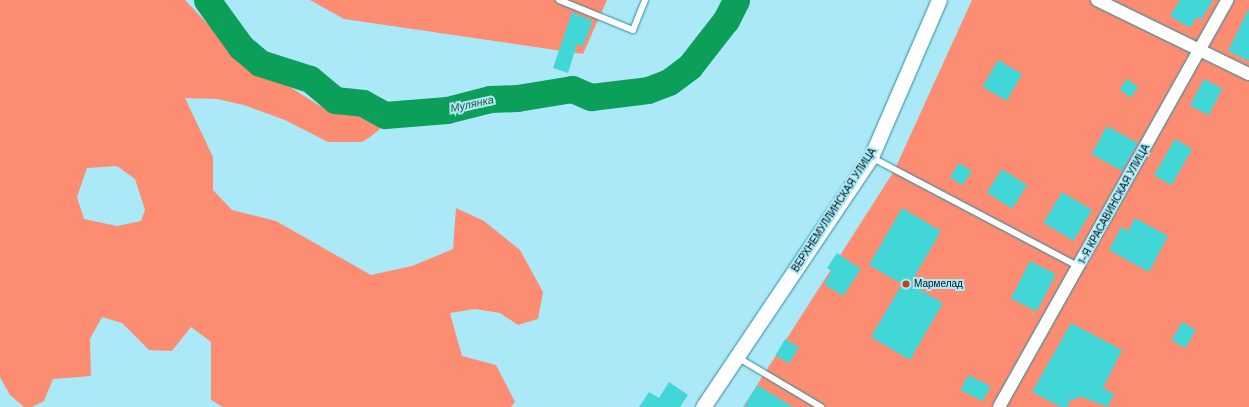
<!DOCTYPE html>
<meta charset="utf-8">
<style>
body{margin:0}
#map{position:relative;width:1249px;height:407px;overflow:hidden;background:#abe9f8;font-family:"DM Sans",sans-serif}
div>[style]{position:absolute}
[style*='--x']{left:calc(var(--x)*1px);top:calc(var(--y)*1px);width:calc(var(--w)*1px);rotate:calc(var(--a)*1deg)}
.green>*{inset:0;background:#fc8d73}
.river>*{height:27px;margin:-13.5px;padding:0 13.5px;transform-origin:13.5px;border-radius:13.5px;background:#0b9f5a}
.building>*{inset:0;background:#41d7d6;transform-origin:0 0}
.roads{filter:drop-shadow(0 0 1px #2f889b) drop-shadow(0 0 1px #2f889b)}
.service>*{height:6px;margin:-3px;padding:0 3px;transform-origin:3px;border-radius:3px;background:#fff}
.minor>*{height:12px;margin:-6px;padding:0 6px;transform-origin:6px;border-radius:6px;background:#fff}
.tertiary>*{height:15px;margin:-7.5px;padding:0 7.5px;transform-origin:7.5px;border-radius:7.5px;background:#fff}
.dots>*{width:11px;height:11px;translate:-50% -50%;box-sizing:border-box;border:2px solid #abe9f8;border-radius:50%}
span{translate:-50% -50%;white-space:nowrap;text-align:center;line-height:1.15;-webkit-text-stroke:4px #abe9f8;paint-order:stroke}
.street-label{font-size:10px;color:#001217}
.poi-label{font-size:10px;color:#001217}
.left{translate:0 -50%;text-align:left}
.water-label{font-size:11px;color:#28583a;font-style:italic}
</style>
<div id="map">
<div class="green">
<i style="clip-path:polygon(evenodd,0 0,185px 0,240px 58px,256px 70px,274px 77px,320px 106px,363px 109px,372px 113px,379px 121px,380px 129px,370px 137px,362px 142px,328px 142px,285px 120px,244px 105px,217px 99px,185px 98px,213px 157px,213px 190px,232px 210px,276px 221px,371px 275px,412px 266px,453px 249px,456px 208px,484px 221px,520px 250px,543px 292px,538px 319px,518px 325px,500px 313px,475px 309px,450px 313px,462px 356px,496px 365px,515px 402px,511px 407px,223px 407px,211px 400px,211px 342px,191px 327px,172px 351px,149px 350px,122px 323px,102px 317px,90px 339px,91px 376px,53px 379px,44px 401px,32px 407px,24px 407px,10px 395px,0 377px,0 0,117px 166px,135px 179px,145px 210px,141px 221px,117px 226px,84px 219px,77px 197px,87px 168px,117px 166px)"></i>
<i style="clip-path:polygon(310px 0,607px 0,583px 54px,344px 19px)"></i>
<i style="clip-path:polygon(972px 0,1249px 0,1249px 407px,743px 407px,894px 171px)"></i>
</div>
<div class="river">
<i style="--x:207;--y:0;--w:58;--a:54.1"></i>
<i style="--x:241;--y:47;--w:25;--a:40"></i>
<i style="--x:260;--y:63;--w:52;--a:17.7"></i>
<i style="--x:310;--y:79;--w:33;--a:40"></i>
<i style="--x:335;--y:100;--w:28;--a:6"></i>
<i style="--x:363;--y:103;--w:25;--a:29"></i>
<i style="--x:385;--y:115;--w:62;--a:-4.6"></i>
<i style="--x:447;--y:110;--w:44;--a:-14.3"></i>
<i style="--x:490;--y:99;--w:27;--a:-2"></i>
<i style="--x:517;--y:98;--w:56;--a:-9.3"></i>
<i style="--x:572;--y:89;--w:21;--a:23"></i>
<i style="--x:591;--y:97;--w:57;--a:-7"></i>
<i style="--x:648;--y:90;--w:22;--a:-21"></i>
<i style="--x:669;--y:82;--w:26;--a:-37"></i>
<i style="--x:690;--y:66;--w:58;--a:-52"></i>
<i style="--x:726;--y:20;--w:22;--a:-63"></i>
</div>
<div class="building">
<i style="clip-path:polygon(1180px 0,1213px 0,1201px 20px,1197px 17px,1190px 28px,1170px 16px)"></i>
<i style="clip-path:polygon(1249px 8px,1249px 61px,1228px 51px)"></i>
<i style="clip-path:polygon(572px 12px,593px 21px,583px 46px,577px 44px,568px 73px,553px 68px)"></i>
<i style="left:998px;top:60px;width:28px;height:31px;rotate:30deg"></i>
<i style="left:1127px;top:79px;width:14px;height:13px;rotate:36deg"></i>
<i style="left:1204px;top:79px;width:21px;height:30px;rotate:28deg"></i>
<i style="left:1107px;top:126px;width:35px;height:32px;rotate:29deg"></i>
<i style="left:1175px;top:139px;width:20px;height:42px;rotate:30deg"></i>
<i style="left:959px;top:163px;width:15px;height:17px;rotate:32deg"></i>
<i style="left:1002px;top:169px;width:30px;height:28px;rotate:33deg"></i>
<i style="left:1062px;top:192px;width:35px;height:36px;rotate:31deg"></i>
<i style="clip-path:polygon(902px 208px,941px 231px,910px 284px,943px 303px,910px 360px,871px 337px,902px 284px,869px 265px)"></i>
<i style="clip-path:polygon(1135px 218px,1168px 236px,1149px 272px,1109px 250px,1121px 227px,1128px 231px)"></i>
<i style="clip-path:polygon(837px 253px,861px 269px,843px 296px,824px 284px,832px 271px,827px 268px)"></i>
<i style="left:1030px;top:261px;width:29px;height:42px;rotate:27deg"></i>
<i style="left:1182px;top:322px;width:16px;height:21px;rotate:30deg"></i>
<i style="clip-path:polygon(1071px 323px,1122px 350px,1103px 388px,1114px 394px,1108px 407px,1079px 396px,1076px 400px,1071px 399px,1067px 407px,1061px 407px,1032px 392px)"></i>
<i style="left:785px;top:339px;width:16px;height:19px;rotate:30deg"></i>
<i style="left:968px;top:375px;width:25px;height:17px;rotate:26deg"></i>
<i style="clip-path:polygon(669px 382px,688px 395px,680px 407px,639px 407px,649px 392px,659px 398px)"></i>
<i style="clip-path:polygon(757px 385px,793px 407px,744px 407px)"></i>
</div>
<div class="roads">
<div class="service">
<i style="--x:559;--y:0;--w:80;--a:22.1"></i>
<i style="--x:633;--y:30;--w:32;--a:-68"></i>
<i style="--x:871;--y:157;--w:234;--a:27.8"></i>
<i style="--x:737;--y:357;--w:98;--a:30.8"></i>
</div>
<div class="minor">
<i style="--x:1097;--y:0;--w:169;--a:26"></i>
<i style="--x:999;--y:407;--w:467;--a:-60.7"></i>
</div>
<div class="tertiary">
<i style="--x:703;--y:407;--w:301;--a:-56.1"></i>
<i style="--x:871;--y:157;--w:171;--a:-66.6"></i>
</div>
</div>
<div class="dots">
<i style="left:906px;top:284px;background:#c73d1c"></i>
</div>
<div class="street-label">
<span style="left:1114px;top:204px;rotate:-61deg">1-Я КРАСАВИНСКАЯ УЛИЦА</span>
<span style="left:834px;top:210px;rotate:-57deg">ВЕРХНЕМУЛЛИНСКАЯ УЛИЦА</span>
</div>
<div class="poi-label">
<span class="left" style="left:914px;top:284px">Мармелад</span>
</div>
<div class="water-label">
<span style="left:472px;top:104px;rotate:-12deg">Мулянка</span>
</div>
</div>
